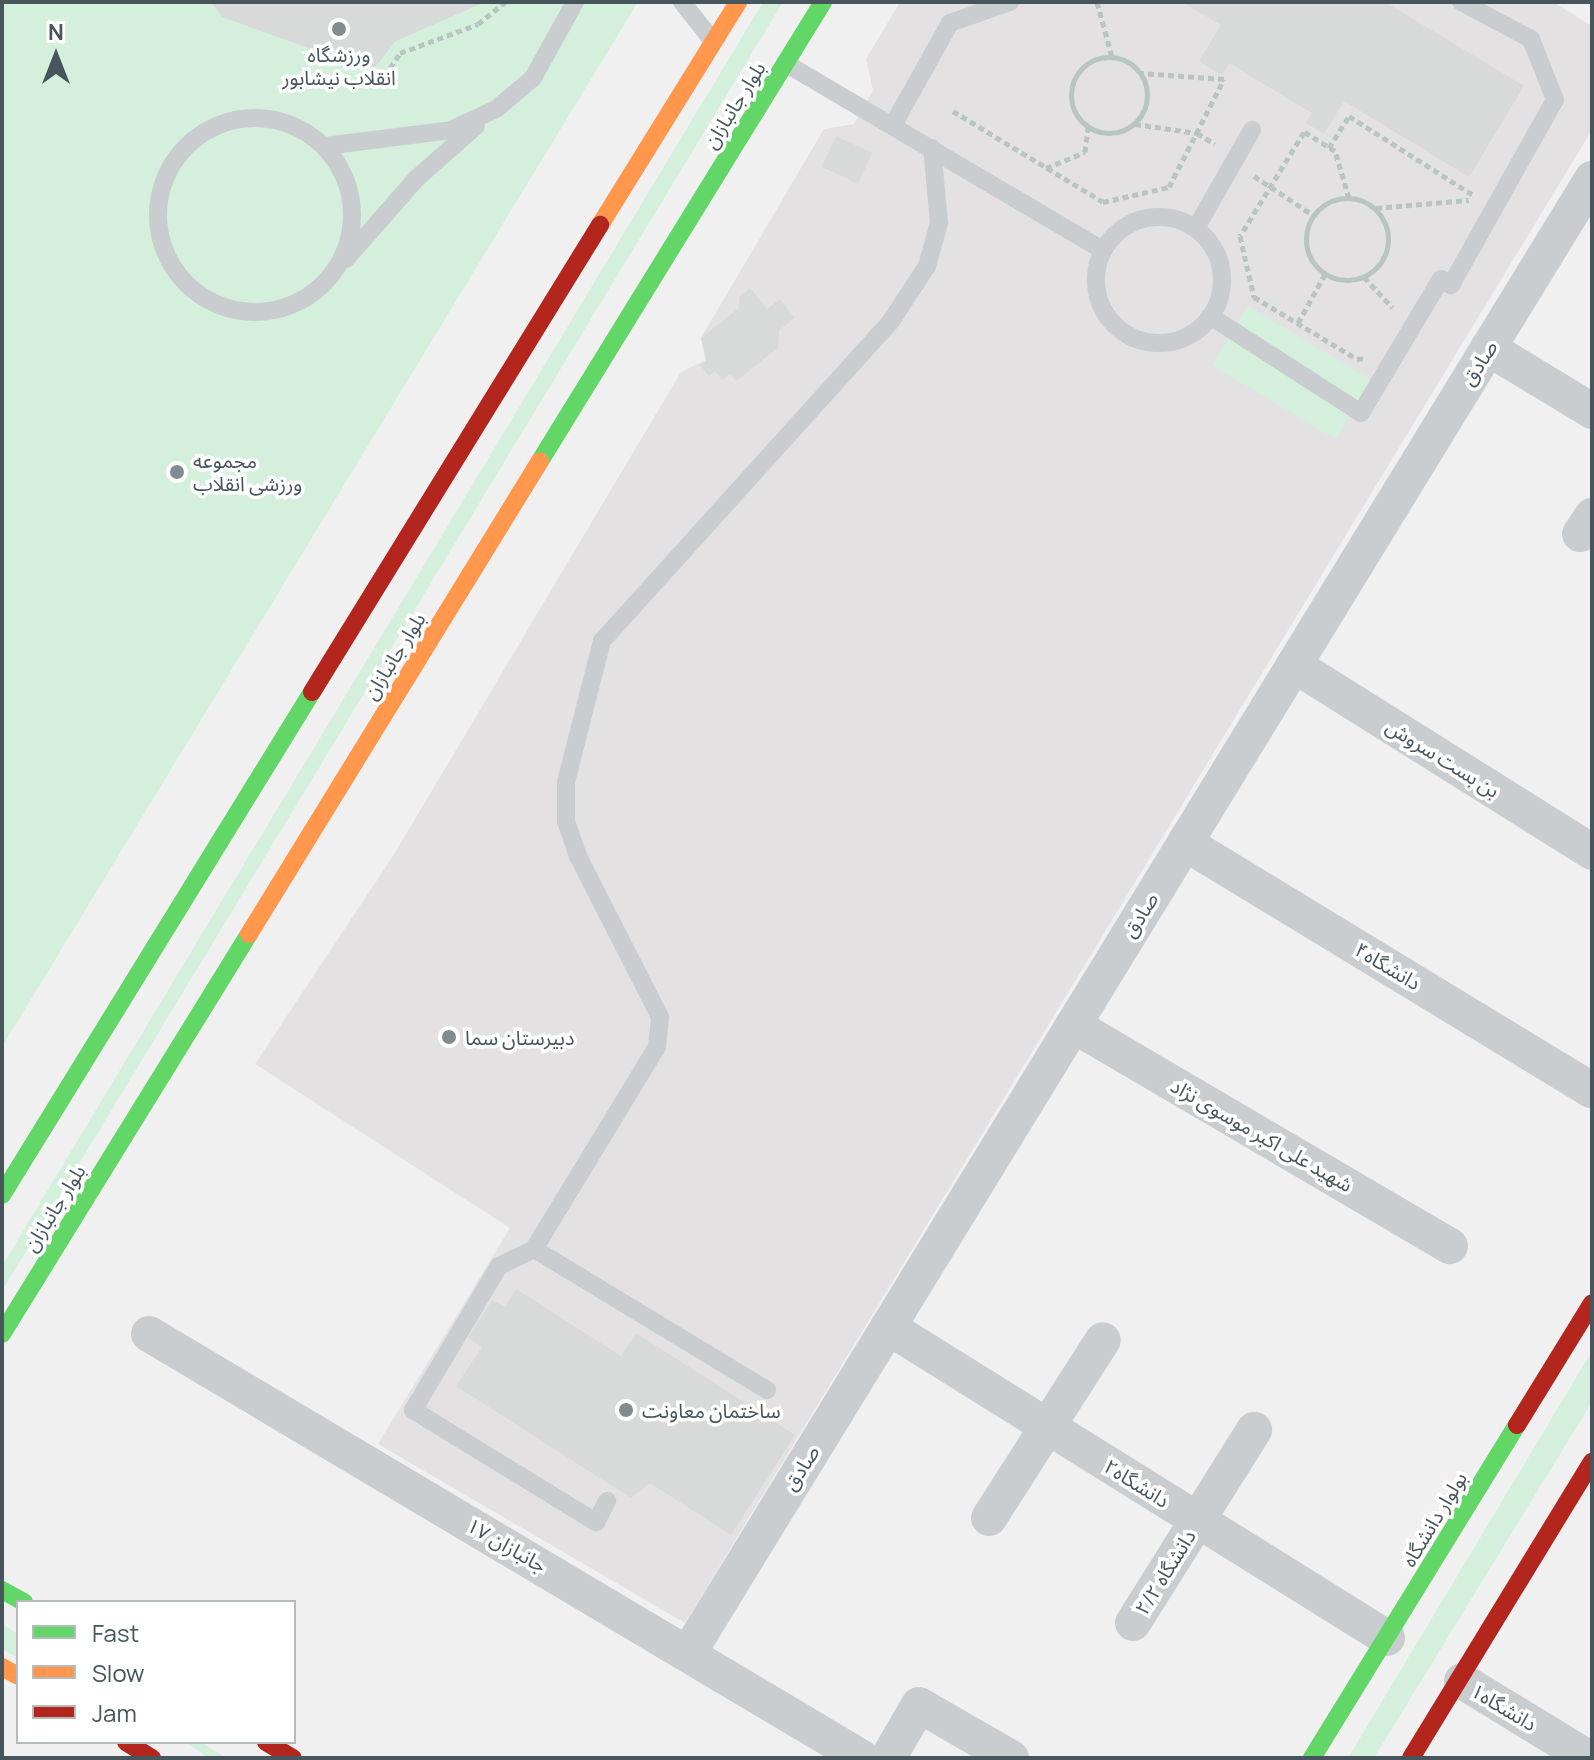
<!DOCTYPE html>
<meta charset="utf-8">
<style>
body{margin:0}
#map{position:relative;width:1594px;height:1760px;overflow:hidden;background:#f1f0f0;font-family:Manrope,"Noto Sans Arabic",sans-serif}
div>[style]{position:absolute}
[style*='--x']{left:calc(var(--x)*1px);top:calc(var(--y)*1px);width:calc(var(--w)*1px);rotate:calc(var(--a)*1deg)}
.education>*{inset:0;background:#e3e1e2}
.green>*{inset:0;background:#d4f0dc;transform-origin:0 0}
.building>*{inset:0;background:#d8d9d9;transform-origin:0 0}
.path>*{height:5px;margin-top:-2.5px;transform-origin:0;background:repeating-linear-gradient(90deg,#b8c5c0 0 6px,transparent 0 10px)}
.path>.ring{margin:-2.5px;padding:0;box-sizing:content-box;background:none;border:5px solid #b8c5c0;border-radius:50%}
.lane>*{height:18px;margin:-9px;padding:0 9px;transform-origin:9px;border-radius:9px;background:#cacdcf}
.lane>.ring{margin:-9px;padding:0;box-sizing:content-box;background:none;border:18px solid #cacdcf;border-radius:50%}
.street>*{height:36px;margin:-18px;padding:0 18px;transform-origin:18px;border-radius:18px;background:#cacdcf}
.fast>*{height:18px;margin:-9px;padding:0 9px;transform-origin:9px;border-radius:9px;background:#63d668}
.slow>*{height:18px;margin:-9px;padding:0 9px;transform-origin:9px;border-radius:9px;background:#ff974d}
.jam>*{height:18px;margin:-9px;padding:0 9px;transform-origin:9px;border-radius:9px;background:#b3261e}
.dots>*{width:22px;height:22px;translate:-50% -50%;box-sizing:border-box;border:4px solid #fff;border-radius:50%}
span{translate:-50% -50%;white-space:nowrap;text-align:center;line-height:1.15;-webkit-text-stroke:7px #fff;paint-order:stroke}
.poi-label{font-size:20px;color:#47555d}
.left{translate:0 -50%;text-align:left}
.street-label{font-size:20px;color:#47555d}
.frame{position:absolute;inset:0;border:4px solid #47555d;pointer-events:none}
.legend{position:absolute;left:16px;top:1600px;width:280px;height:144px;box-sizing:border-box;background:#fff;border:2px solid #b5bbbe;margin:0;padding:10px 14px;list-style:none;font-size:24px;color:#47555d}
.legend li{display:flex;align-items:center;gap:16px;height:40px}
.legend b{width:40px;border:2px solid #b5bbbe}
.north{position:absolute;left:16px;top:16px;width:80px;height:80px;-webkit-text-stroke:6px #fff;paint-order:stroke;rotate:0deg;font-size:22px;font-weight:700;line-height:32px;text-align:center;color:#47555d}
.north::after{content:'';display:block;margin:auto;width:28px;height:36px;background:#47555d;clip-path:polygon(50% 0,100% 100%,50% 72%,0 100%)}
</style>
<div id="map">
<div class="education">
<i style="clip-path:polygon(900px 2px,1553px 2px,1592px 26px,1592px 130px,685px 1623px,378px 1444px,510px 1228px,255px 1064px,393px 856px,681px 372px,706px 360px,701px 338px,824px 129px,854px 124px,873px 90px,866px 59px)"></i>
</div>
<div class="green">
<i style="clip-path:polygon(2px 2px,638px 2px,2px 1047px)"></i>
<i style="clip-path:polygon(763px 2px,783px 2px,2px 1291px,2px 1266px)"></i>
<i style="left:1248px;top:306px;width:144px;height:69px;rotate:31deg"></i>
<i style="clip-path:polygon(1592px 1351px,1592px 1402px,1374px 1758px,1348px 1758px)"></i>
<i style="clip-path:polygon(2px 1624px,18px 1634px,18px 1658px,2px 1649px)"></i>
<i style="clip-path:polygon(185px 1742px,200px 1742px,227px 1758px,209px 1758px)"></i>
</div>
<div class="building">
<i style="clip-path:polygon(211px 2px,485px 2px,396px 41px,372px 71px,222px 17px)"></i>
<i style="clip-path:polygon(1182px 2px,1385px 2px,1524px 86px,1469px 177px,1344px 101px,1324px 134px,1306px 123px,1312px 113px,1229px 63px,1222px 75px,1199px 61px,1221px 25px)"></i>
<i style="left:836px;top:136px;width:40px;height:34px;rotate:25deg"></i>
<i style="clip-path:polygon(750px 288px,767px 309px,780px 299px,795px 318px,779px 330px,778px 348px,736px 381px,730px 374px,722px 380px,715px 371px,709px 376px,700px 365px,706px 360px,701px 338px,739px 308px,739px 297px)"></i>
<i style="clip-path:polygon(516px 1289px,621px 1356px,636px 1333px,795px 1435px,731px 1535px,650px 1483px,631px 1498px,456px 1386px,482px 1347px,468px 1338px,492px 1300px,505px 1307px)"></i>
</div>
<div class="path">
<i style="--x:1097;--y:2;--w:57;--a:74.7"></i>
<i class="ring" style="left:1071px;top:57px;width:71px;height:71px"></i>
<i style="--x:390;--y:68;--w:18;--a:-56"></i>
<i style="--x:400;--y:53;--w:83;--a:-20.4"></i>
<i style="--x:478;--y:24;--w:35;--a:-39"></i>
<i style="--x:953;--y:111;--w:175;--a:31.2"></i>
<i style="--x:1103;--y:202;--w:68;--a:-12.8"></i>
<i style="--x:1169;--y:187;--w:121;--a:-63"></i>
<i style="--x:1224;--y:79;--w:84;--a:-175.9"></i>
<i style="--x:1135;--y:124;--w:63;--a:8.3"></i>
<i style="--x:1197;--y:133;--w:21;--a:31"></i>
<i style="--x:1329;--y:148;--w:38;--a:-58"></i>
<i style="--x:1349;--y:116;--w:147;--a:32.5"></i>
<i style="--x:1046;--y:168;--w:42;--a:-22.3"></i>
<i style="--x:1085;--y:152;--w:24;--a:-83"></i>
<i style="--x:1254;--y:176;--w:71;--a:33.5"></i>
<i style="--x:1349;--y:198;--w:49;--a:-106.6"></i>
<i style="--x:1335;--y:151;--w:36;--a:-148"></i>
<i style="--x:1304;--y:132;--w:122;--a:121.6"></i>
<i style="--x:1240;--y:236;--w:63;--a:77.1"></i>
<i style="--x:1254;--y:297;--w:120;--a:31"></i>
<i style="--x:1357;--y:359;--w:9;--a:-6"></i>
<i class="ring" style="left:1306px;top:198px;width:77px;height:77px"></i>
<i style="--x:1376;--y:208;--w:93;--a:-4.9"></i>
<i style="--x:1364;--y:277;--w:42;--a:46.9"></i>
<i style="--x:1298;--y:323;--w:56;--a:-61.1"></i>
</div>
<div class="lane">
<i style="--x:682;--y:2;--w:48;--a:51.7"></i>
<i style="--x:785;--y:63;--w:369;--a:30.5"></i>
<i class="ring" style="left:158px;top:118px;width:176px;height:176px"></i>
<i style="--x:893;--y:125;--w:117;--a:-60.8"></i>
<i style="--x:950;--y:23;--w:64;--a:-19.3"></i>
<i style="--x:325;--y:146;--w:127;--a:-7.2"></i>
<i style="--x:451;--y:130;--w:50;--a:-25"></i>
<i style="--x:496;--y:109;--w:48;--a:-40"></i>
<i style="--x:533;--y:78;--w:87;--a:-61.1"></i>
<i class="ring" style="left:1096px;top:217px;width:108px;height:108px"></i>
<i style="--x:1196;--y:228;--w:113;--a:-60.3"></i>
<i style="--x:346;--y:259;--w:106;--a:-48.8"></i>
<i style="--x:416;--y:179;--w:80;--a:-41.5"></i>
<i style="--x:1210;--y:316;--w:179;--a:32.7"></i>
<i style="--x:1361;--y:413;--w:156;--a:-59.2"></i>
<i style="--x:1441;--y:279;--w:12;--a:31"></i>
<i style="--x:1451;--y:285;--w:212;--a:-60.7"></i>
<i style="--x:1555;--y:100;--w:66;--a:-111.5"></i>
<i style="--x:1531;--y:39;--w:79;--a:-152.1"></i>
<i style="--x:534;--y:1249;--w:39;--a:154"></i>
<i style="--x:499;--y:1266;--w:168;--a:120.8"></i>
<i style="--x:413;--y:1410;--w:215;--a:31.5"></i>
<i style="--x:596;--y:1522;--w:24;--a:-62"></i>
<i style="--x:767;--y:1390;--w:272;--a:-148.8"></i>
<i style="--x:534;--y:1249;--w:237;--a:-58.7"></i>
<i style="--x:657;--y:1047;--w:30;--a:-84"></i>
<i style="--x:660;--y:1017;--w:181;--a:-117"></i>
<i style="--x:578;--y:856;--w:37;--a:-109"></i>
<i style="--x:566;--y:821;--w:39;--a:-90"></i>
<i style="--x:566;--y:782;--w:146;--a:-75.7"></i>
<i style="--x:602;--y:641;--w:431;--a:-47.9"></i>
<i style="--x:891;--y:321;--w:66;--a:-56.8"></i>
<i style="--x:927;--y:266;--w:45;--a:-74.4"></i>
<i style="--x:939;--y:223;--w:75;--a:-95.3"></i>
</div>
<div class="street">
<i style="--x:1488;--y:348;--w:122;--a:31.2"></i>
<i style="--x:1580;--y:534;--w:22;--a:-56"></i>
<i style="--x:1294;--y:665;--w:352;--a:32.1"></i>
<i style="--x:1185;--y:843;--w:476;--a:31.3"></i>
<i style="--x:1073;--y:1025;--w:437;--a:30.4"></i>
<i style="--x:888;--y:1327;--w:588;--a:31.93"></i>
<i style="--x:149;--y:1334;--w:830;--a:30.74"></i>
<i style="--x:989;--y:1518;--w:211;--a:-57.4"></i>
<i style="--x:1133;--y:1623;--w:228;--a:-57.9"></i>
<i style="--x:689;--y:1652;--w:1728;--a:-58.49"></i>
<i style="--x:1462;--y:1681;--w:148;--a:31.4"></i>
<i style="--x:888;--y:1758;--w:61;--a:-59.7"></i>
<i style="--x:919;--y:1705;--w:106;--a:29.9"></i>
</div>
<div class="fast">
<i style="--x:540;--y:461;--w:539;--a:-58.34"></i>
<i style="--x:2;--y:1195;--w:591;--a:-58.35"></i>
<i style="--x:2;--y:1334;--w:470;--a:-58.3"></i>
<i style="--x:2;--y:1590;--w:25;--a:29"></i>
<i style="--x:1312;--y:1758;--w:391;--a:-58.4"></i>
</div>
<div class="slow">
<i style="--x:600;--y:225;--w:262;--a:-58.2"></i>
<i style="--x:249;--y:934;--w:555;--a:-58.4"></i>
<i style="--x:2;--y:1667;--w:18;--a:29"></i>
</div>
<div class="jam">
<i style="--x:312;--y:692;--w:549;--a:-58.34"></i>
<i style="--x:1517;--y:1425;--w:143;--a:-58.4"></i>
<i style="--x:126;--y:1742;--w:31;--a:32"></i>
<i style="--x:266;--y:1742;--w:31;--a:31"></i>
<i style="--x:1411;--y:1758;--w:347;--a:-58.6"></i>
</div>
<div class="dots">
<i style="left:339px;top:29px;background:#828b90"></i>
<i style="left:177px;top:472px;background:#828b90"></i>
<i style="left:449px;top:1037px;background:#828b90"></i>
<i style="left:626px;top:1410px;background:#828b90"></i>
</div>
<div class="poi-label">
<span style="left:339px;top:66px">ورزشگاه<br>انقلاب نیشابور</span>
<span class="left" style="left:193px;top:472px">مجموعه<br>ورزشی انقلاب</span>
<span class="left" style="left:465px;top:1037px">دبیرستان سما</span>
<span class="left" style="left:642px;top:1410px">ساختمان معاونت</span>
</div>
<div class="street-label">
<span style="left:734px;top:105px;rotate:-58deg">بلوار جانبازان</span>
<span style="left:1479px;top:363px;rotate:-58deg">صادق</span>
<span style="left:394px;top:656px;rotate:-58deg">بلوار جانبازان</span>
<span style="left:1443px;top:758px;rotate:32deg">بن بست سروش</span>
<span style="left:1140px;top:915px;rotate:-59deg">صادق</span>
<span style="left:1388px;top:966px;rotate:31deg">دانشگاه۴</span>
<span style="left:1262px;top:1135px;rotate:30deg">شهید علی اکبر موسوی نژاد</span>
<span style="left:54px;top:1208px;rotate:-58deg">بلوار جانبازان</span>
<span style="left:801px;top:1468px;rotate:-58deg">صادق</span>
<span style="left:1137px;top:1483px;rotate:32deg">دانشگاه۲</span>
<span style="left:1434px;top:1519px;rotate:-59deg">بولوار دانشگاه</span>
<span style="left:507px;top:1545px;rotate:30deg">جانبازان ۱۷</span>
<span style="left:1165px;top:1572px;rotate:-58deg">دانشگاه ۲/۲</span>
<span style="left:1504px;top:1707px;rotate:31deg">دانشگاه۱</span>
</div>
<div class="frame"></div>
<ul class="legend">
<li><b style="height:10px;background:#63d668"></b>Fast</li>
<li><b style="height:10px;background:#ff974d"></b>Slow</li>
<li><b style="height:10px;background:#b3261e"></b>Jam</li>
</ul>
<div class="north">N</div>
</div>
